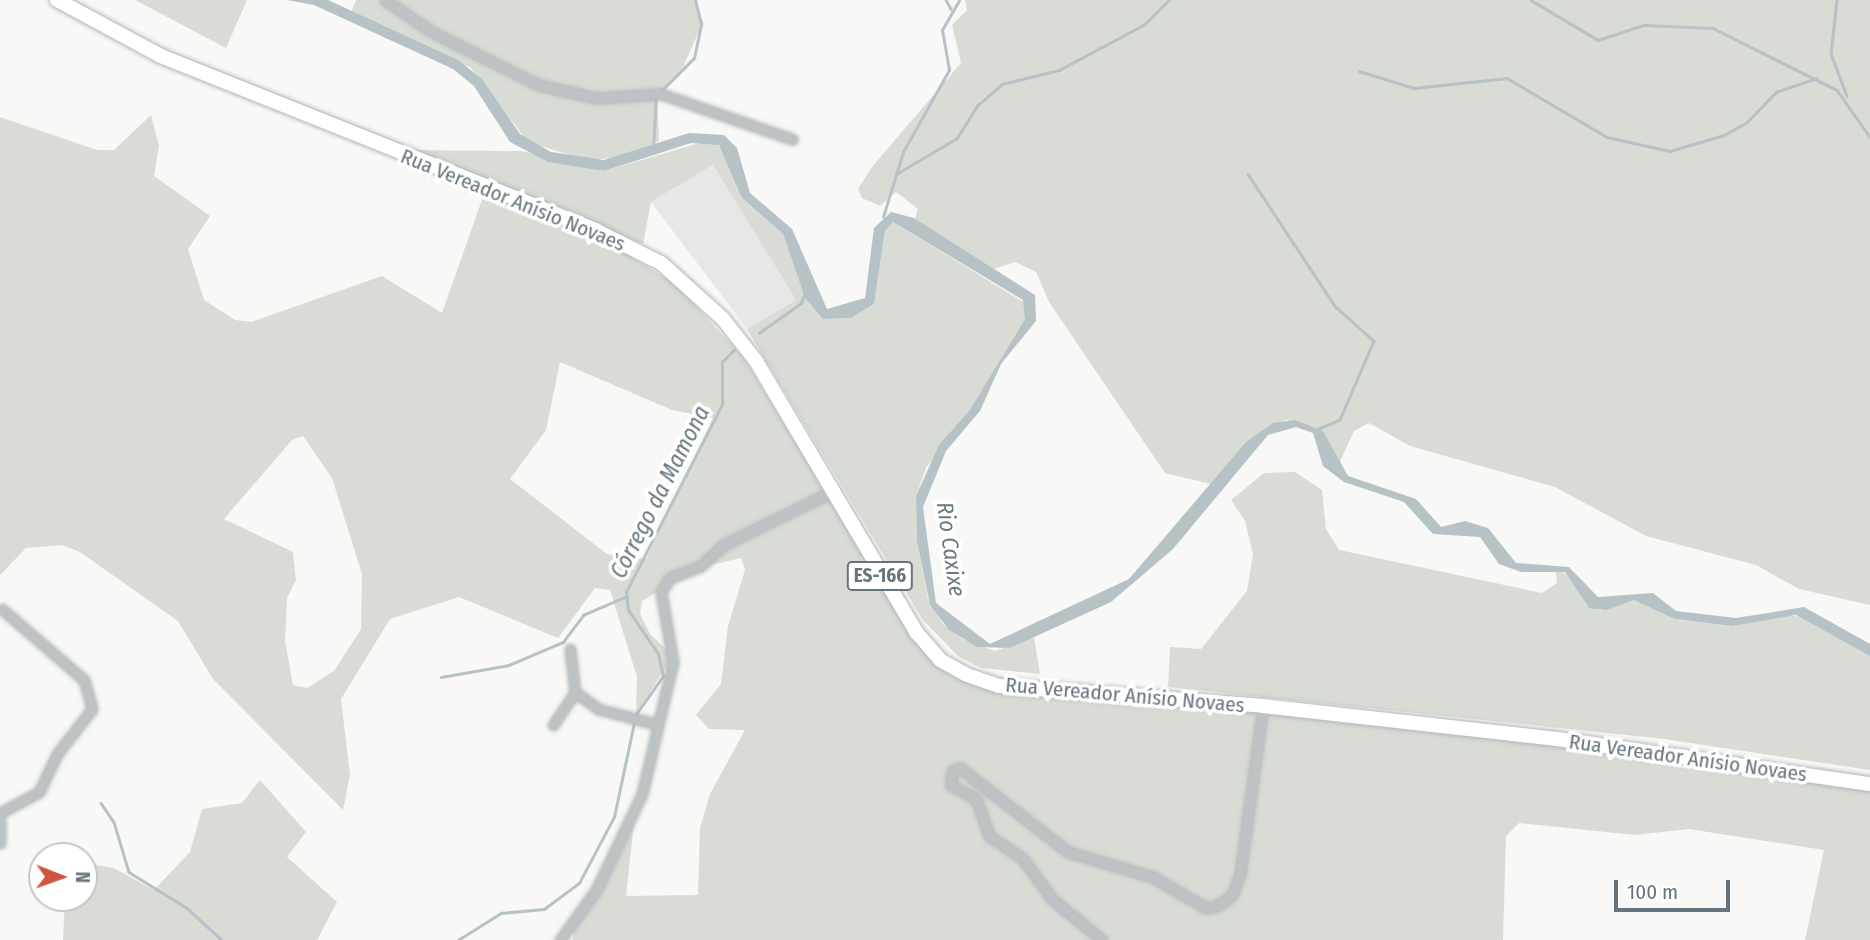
<!DOCTYPE html>
<meta charset="utf-8">
<style>
body{margin:0}
#map{position:relative;width:1870px;height:940px;overflow:hidden;background:#f8f8f6;font-family:"Fira Sans Condensed",sans-serif}
div>[style]{position:absolute}
[style*='--x']{left:calc(var(--x)*1px);top:calc(var(--y)*1px);width:calc(var(--w)*1px);rotate:calc(var(--a)*1deg)}
.built>*{inset:0;background:#e6e7e6}
.green>*{inset:0;background:#d8dcd5}
.water>*{inset:0;background:#b6c2c5}
.stream>*{height:2.5px;margin:-1.25px;padding:0 1.25px;transform-origin:1.25px;border-radius:1.25px;background:#b6c2c5}
.roads{filter:drop-shadow(0 0 2px #b1b7b9) drop-shadow(0 0 2px #b1b7b9)}
.minor>*{height:9px;margin:-4.5px;padding:0 4.5px;transform-origin:4.5px;border-radius:4.5px;background:#bdc2c5}
.primary>*{height:14px;margin:-7px;padding:0 7px;transform-origin:7px;border-radius:7px;background:#fff}
span{translate:-50% -50%;white-space:nowrap;text-align:center;line-height:1.15;-webkit-text-stroke:7px #fff;paint-order:stroke}
.shield-label span{padding:2px 5px;background:#fff;border:2px solid;border-radius:5px;-webkit-text-stroke-width:0}
.shield-label{font-size:19px;color:#66757d;font-weight:700}
.street-label{font-size:21px;color:#66757d}
.water-label{font-size:23px;color:#667a7f;font-style:italic}
.north{position:absolute;left:28px;top:842px;width:70px;height:70px;box-sizing:border-box;background:#fff;border:2px solid #c2c8cb;border-radius:50%;rotate:91deg;font-size:19px;font-weight:700;line-height:28px;text-align:center;color:#66757d}
.north::after{content:'';display:block;margin:auto;width:24px;height:32px;background:#d1553d;clip-path:polygon(50% 0,100% 100%,50% 72%,0 100%)}
.scale{position:absolute;left:1614px;top:880px;width:116px;height:32px;box-sizing:border-box;border:4px solid #66757d;border-top:0;padding-left:9px;font-size:21px;line-height:24px;white-space:nowrap;color:#66757d;-webkit-text-stroke:5px #fff;paint-order:stroke}
</style>
<div id="map">
<div class="built">
<i style="clip-path:polygon(713px 165px,796px 300px,747px 329px,651px 202px)"></i>
</div>
<div class="green">
<i style="clip-path:polygon(135px 0,247px 0,226px 48px)"></i>
<i style="clip-path:polygon(356px 0,695px 0,703px 22px,683px 67px,657px 94px,659px 141px,624px 157px,586px 160px,528px 142px,471px 68px,351px 12px)"></i>
<i style="clip-path:polygon(965px 0,1870px 0,1870px 605px,1799px 589px,1756px 565px,1646px 536px,1555px 487px,1410px 446px,1369px 423px,1354px 431px,1338px 466px,1321px 430px,1286px 420px,1246px 442px,1211px 484px,1165px 473px,1049px 302px,1036px 272px,1015px 262px,994px 269px,915px 219px,918px 209px,896px 192px,880px 206px,862px 198px,858px 189px,872px 167px,961px 63px,952px 25px,967px 10px)"></i>
<i style="clip-path:polygon(evenodd,151px 115px,159px 146px,154px 176px,210px 216px,188px 249px,204px 300px,235px 320px,251px 322px,382px 276px,442px 313px,484px 194px,612px 245px,675px 284px,744px 358px,915px 640px,939px 664px,989px 690px,1158px 707px,1260px 709px,1870px 784px,1870px 940px,1805px 940px,1824px 850px,1689px 829px,1635px 835px,1519px 823px,1506px 836px,1503px 940px,573px 940px,574px 920px,634px 822px,626px 896px,698px 895px,700px 828px,710px 794px,745px 730px,709px 729px,696px 715px,721px 684px,728px 626px,745px 570px,741px 558px,698px 568px,642px 601px,640px 614px,650px 634px,673px 656px,636px 714px,637px 677px,610px 590px,595px 588px,558px 638px,459px 597px,390px 619px,341px 699px,350px 775px,343px 810px,213px 679px,178px 621px,80px 552px,62px 545px,26px 548px,0 575px,0 117px,97px 150px,114px 150px,151px 115px,560px 362px,672px 410px,713px 418px,646px 559px,607px 554px,510px 479px,546px 430px,560px 362px,151px 115px,303px 436px,332px 478px,362px 574px,361px 629px,334px 671px,307px 688px,293px 685px,285px 641px,287px 598px,296px 580px,293px 552px,224px 519px,292px 440px,303px 436px)"></i>
<i style="clip-path:polygon(706px 141px,725px 148px,742px 198px,783px 234px,805px 298px,823px 319px,851px 318px,874px 304px,885px 231px,893px 222px,1025px 303px,1025px 319px,969px 411px,926px 468px,916px 496px,917px 542px,928px 599px,943px 624px,962px 639px,995px 651px,1034px 637px,1040px 674px,981px 668px,958px 656px,923px 620px,747px 329px,796px 300px,713px 165px,651px 202px,643px 244px,407px 150px,521px 151px,604px 171px)"></i>
<i style="clip-path:polygon(1295px 472px,1322px 490px,1326px 529px,1339px 550px,1542px 593px,1557px 583px,1555px 568px,1574px 580px,1586px 605px,1601px 610px,1634px 600px,1680px 620px,1732px 626px,1777px 614px,1801px 617px,1870px 656px,1870px 770px,1664px 739px,1168px 687px,1170px 647px,1201px 649px,1247px 591px,1253px 554px,1245px 521px,1231px 500px,1264px 473px)"></i>
<i style="clip-path:polygon(260px 780px,306px 832px,287px 857px,337px 902px,317px 940px,63px 940px,65px 898px,84px 898px,84px 863px,114px 868px,154px 890px,190px 852px,202px 809px,242px 803px)"></i>
</div>
<div class="water">
<i style="clip-path:polygon(287px 0,328px 0,458px 60px,482px 79px,520px 134px,551px 152px,604px 160px,689px 133px,724px 135px,737px 148px,750px 193px,792px 229px,827px 309px,865px 298px,874px 228px,891px 212px,914px 218px,1035px 295px,1036px 321px,1001px 364px,980px 411px,946px 451px,923px 507px,936px 603px,990px 644px,1129px 579px,1246px 442px,1273px 423px,1295px 420px,1323px 431px,1348px 476px,1416px 499px,1441px 527px,1465px 521px,1488px 528px,1516px 563px,1569px 567px,1598px 597px,1653px 593px,1676px 611px,1736px 618px,1804px 607px,1870px 644px,1870px 656px,1796px 615px,1732px 626px,1675px 619px,1634px 600px,1606px 610px,1589px 608px,1565px 572px,1521px 572px,1499px 564px,1480px 537px,1433px 534px,1404px 502px,1344px 482px,1323px 466px,1313px 433px,1296px 427px,1268px 435px,1173px 549px,1111px 602px,1010px 648px,977px 647px,949px 630px,930px 605px,917px 542px,916px 496px,939px 445px,969px 411px,1025px 319px,1023px 300px,893px 222px,885px 231px,874px 304px,851px 318px,823px 319px,805px 298px,783px 234px,742px 198px,719px 145px,691px 143px,604px 171px,548px 162px,510px 142px,474px 86px,453px 69px,314px 5px)"></i>
</div>
<div class="stream">
<i style="--x:946;--y:0;--w:10;--a:61"></i>
<i style="--x:1531;--y:0;--w:78;--a:30.8"></i>
<i style="--x:1598;--y:40;--w:48;--a:-18.1"></i>
<i style="--x:1644;--y:25;--w:69;--a:2.5"></i>
<i style="--x:1713;--y:28;--w:139;--a:26.6"></i>
<i style="--x:1837;--y:90;--w:57;--a:54.9"></i>
<i style="--x:1837;--y:0;--w:54;--a:96.3"></i>
<i style="--x:1831;--y:54;--w:45;--a:69.1"></i>
<i style="--x:1359;--y:71;--w:58;--a:17.2"></i>
<i style="--x:1414;--y:88;--w:94;--a:-6.1"></i>
<i style="--x:1507;--y:78;--w:116;--a:30.5"></i>
<i style="--x:1607;--y:137;--w:65;--a:12.5"></i>
<i style="--x:1670;--y:151;--w:56;--a:-16.5"></i>
<i style="--x:1724;--y:135;--w:26;--a:-29"></i>
<i style="--x:1747;--y:122;--w:42;--a:-46"></i>
<i style="--x:1776;--y:92;--w:43;--a:-18.9"></i>
<i style="--x:660;--y:92;--w:48;--a:-45"></i>
<i style="--x:694;--y:58;--w:35;--a:-78"></i>
<i style="--x:701;--y:24;--w:25;--a:-104"></i>
<i style="--x:653;--y:148;--w:52;--a:-86.7"></i>
<i style="--x:896;--y:174;--w:71;--a:-30.5"></i>
<i style="--x:957;--y:138;--w:38;--a:-58"></i>
<i style="--x:977;--y:106;--w:33;--a:-41"></i>
<i style="--x:1002;--y:84;--w:59;--a:-13.8"></i>
<i style="--x:1059;--y:70;--w:98;--a:-28.1"></i>
<i style="--x:1145;--y:24;--w:34;--a:-45"></i>
<i style="--x:1248;--y:174;--w:158;--a:56.6"></i>
<i style="--x:1335;--y:306;--w:52;--a:41.9"></i>
<i style="--x:1374;--y:341;--w:86;--a:113.3"></i>
<i style="--x:1340;--y:420;--w:23;--a:157"></i>
<i style="--x:883;--y:217;--w:68;--a:-72.9"></i>
<i style="--x:903;--y:152;--w:94;--a:-60.7"></i>
<i style="--x:949;--y:70;--w:41;--a:-99.9"></i>
<i style="--x:942;--y:30;--w:34;--a:-60"></i>
<i style="--x:759;--y:333;--w:52;--a:-35.5"></i>
<i style="--x:801;--y:303;--w:12;--a:-70"></i>
<i style="--x:441;--y:677;--w:69;--a:-10"></i>
<i style="--x:509;--y:665;--w:59;--a:-23.1"></i>
<i style="--x:563;--y:642;--w:34;--a:-53"></i>
<i style="--x:583;--y:615;--w:46;--a:-23.2"></i>
<i style="--x:634;--y:717;--w:50;--a:-54.7"></i>
<i style="--x:663;--y:676;--w:23;--a:-103"></i>
<i style="--x:658;--y:654;--w:53;--a:-124.3"></i>
<i style="--x:628;--y:610;--w:18;--a:-96"></i>
<i style="--x:626;--y:592;--w:211;--a:-62.9"></i>
<i style="--x:722;--y:404;--w:42;--a:-90"></i>
<i style="--x:722;--y:362;--w:17;--a:-45"></i>
<i style="--x:101;--y:803;--w:23;--a:56"></i>
<i style="--x:114;--y:822;--w:52;--a:73.3"></i>
<i style="--x:129;--y:872;--w:68;--a:31.8"></i>
<i style="--x:187;--y:908;--w:47;--a:42.4"></i>
<i style="--x:458;--y:940;--w:51;--a:-32.1"></i>
<i style="--x:501;--y:913;--w:43;--a:-5.3"></i>
<i style="--x:544;--y:909;--w:44;--a:-36.6"></i>
<i style="--x:579;--y:883;--w:75;--a:-62.1"></i>
<i style="--x:614;--y:817;--w:96;--a:-78"></i>
</div>
<div class="roads">
<div class="minor">
<i style="--x:385;--y:0;--w:57;--a:34.2"></i>
<i style="--x:432;--y:32;--w:119;--a:26.4"></i>
<i style="--x:539;--y:85;--w:58;--a:12.8"></i>
<i style="--x:596;--y:98;--w:65;--a:-3.5"></i>
<i style="--x:661;--y:94;--w:139;--a:19"></i>
<i style="--x:570;--y:649;--w:43;--a:83.4"></i>
<i style="--x:575;--y:692;--w:29;--a:36"></i>
<i style="--x:598;--y:709;--w:60;--a:14.5"></i>
<i style="--x:553;--y:725;--w:40;--a:-56"></i>
<i style="--x:0;--y:813;--w:44;--a:-28.3"></i>
<i style="--x:39;--y:792;--w:42;--a:-64.7"></i>
<i style="--x:57;--y:754;--w:57;--a:-52.1"></i>
<i style="--x:92;--y:709;--w:30;--a:-105"></i>
<i style="--x:84;--y:680;--w:108;--a:-139.1"></i>
<i style="--x:0;--y:820;--w:23;--a:90"></i>
<i style="--x:560;--y:940;--w:62;--a:-54.2"></i>
<i style="--x:596;--y:890;--w:106;--a:-64.4"></i>
<i style="--x:642;--y:794;--w:136;--a:-76.8"></i>
<i style="--x:673;--y:662;--w:71;--a:-99.7"></i>
<i style="--x:661;--y:592;--w:17;--a:-57"></i>
<i style="--x:670;--y:578;--w:33;--a:-21"></i>
<i style="--x:701;--y:566;--w:30;--a:-44"></i>
<i style="--x:723;--y:545;--w:118;--a:-26.1"></i>
<i style="--x:1102;--y:940;--w:63;--a:-140.8"></i>
<i style="--x:1053;--y:900;--w:52;--a:-126.4"></i>
<i style="--x:1022;--y:858;--w:40;--a:-146"></i>
<i style="--x:989;--y:836;--w:39;--a:-109"></i>
<i style="--x:976;--y:799;--w:29;--a:-151"></i>
<i style="--x:951;--y:785;--w:14;--a:-86"></i>
<i style="--x:952;--y:771;--w:9;--a:-21"></i>
<i style="--x:960;--y:768;--w:137;--a:37.9"></i>
<i style="--x:1068;--y:852;--w:89;--a:16.4"></i>
<i style="--x:1153;--y:877;--w:61;--a:30.3"></i>
<i style="--x:1206;--y:908;--w:11;--a:-10"></i>
<i style="--x:1217;--y:906;--w:19;--a:-36"></i>
<i style="--x:1232;--y:895;--w:22;--a:-69"></i>
<i style="--x:1240;--y:874;--w:170;--a:-82.2"></i>
</div>
<div class="primary">
<i style="--x:57;--y:0;--w:118;--a:28.3"></i>
<i style="--x:161;--y:56;--w:468;--a:21.8"></i>
<i style="--x:595;--y:230;--w:74;--a:26.6"></i>
<i style="--x:661;--y:263;--w:84;--a:42.1"></i>
<i style="--x:723;--y:319;--w:53;--a:51.8"></i>
<i style="--x:756;--y:361;--w:315;--a:59.4"></i>
<i style="--x:916;--y:632;--w:37;--a:49"></i>
<i style="--x:940;--y:660;--w:31;--a:29"></i>
<i style="--x:967;--y:675;--w:34;--a:19"></i>
<i style="--x:999;--y:686;--w:265;--a:4.3"></i>
<i style="--x:1263;--y:706;--w:296;--a:6.4"></i>
<i style="--x:1557;--y:739;--w:316;--a:8.2"></i>
</div>
</div>
<div class="shield-label">
<span style="left:880px;top:576px">ES-166</span>
</div>
<div class="street-label">
<span style="left:513px;top:200px;rotate:22deg">Rua Vereador Anísio Novaes</span>
<span style="left:1125px;top:695px;rotate:5deg">Rua Vereador Anísio Novaes</span>
<span style="left:1688px;top:758px;rotate:8deg">Rua Vereador Anísio Novaes</span>
</div>
<div class="water-label">
<span style="left:660px;top:492px;rotate:-63deg">Córrego da Mamona</span>
<span style="left:951px;top:549px;rotate:82deg">Rio Caxixe</span>
</div>
<div class="north">N</div>
<div class="scale">100 m</div>
</div>
